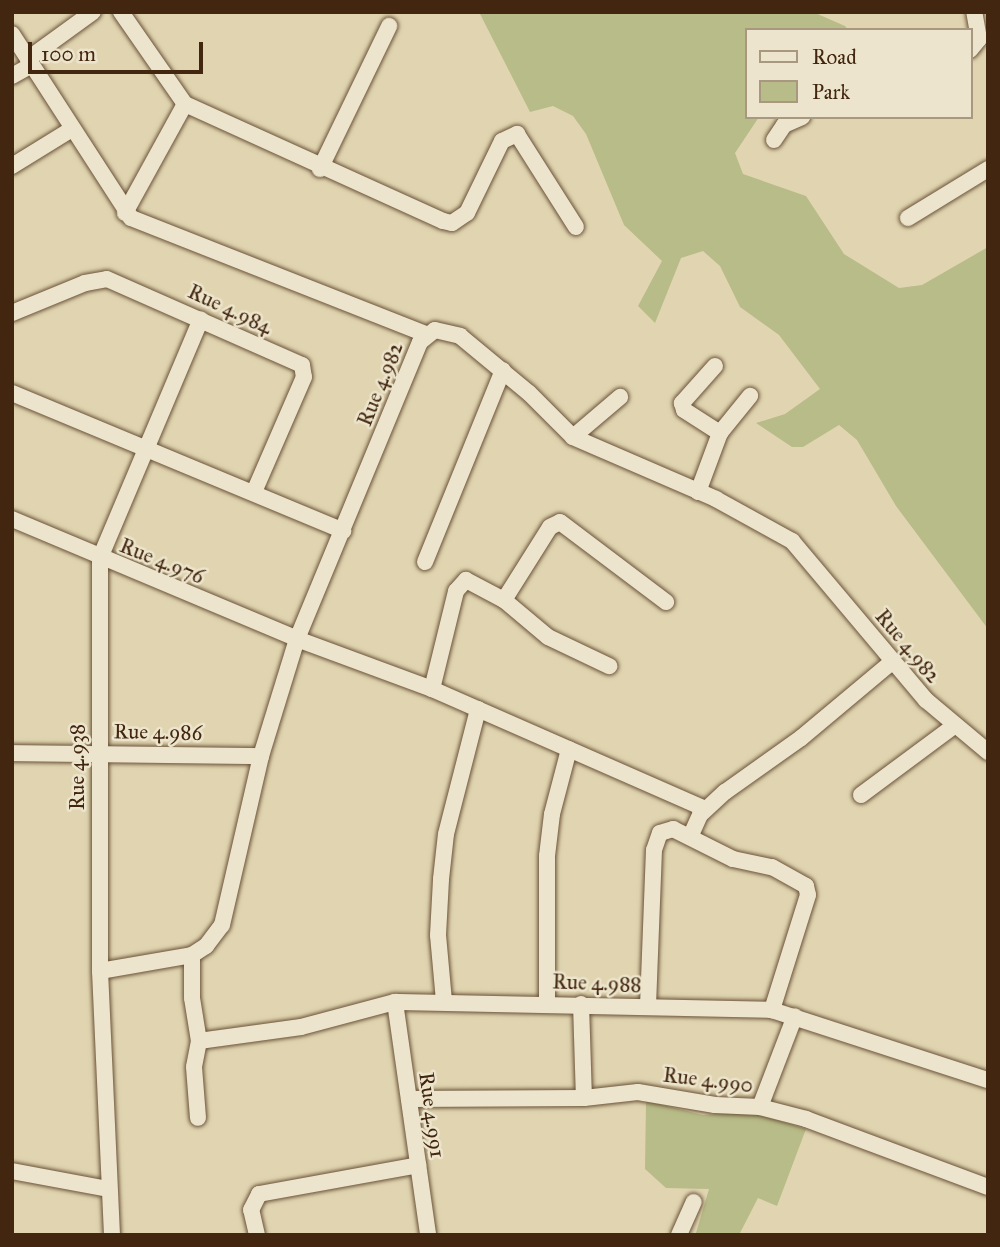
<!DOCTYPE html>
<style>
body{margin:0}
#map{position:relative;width:1000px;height:1247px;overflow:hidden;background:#e1d5b1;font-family:"IM FELL Great Primer",serif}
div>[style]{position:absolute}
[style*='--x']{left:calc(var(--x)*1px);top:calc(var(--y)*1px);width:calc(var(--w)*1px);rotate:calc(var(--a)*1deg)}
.green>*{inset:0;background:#b8bc88}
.roads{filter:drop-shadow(0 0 2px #6a5238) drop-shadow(0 0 2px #6a5238)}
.minor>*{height:16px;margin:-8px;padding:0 8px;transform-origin:8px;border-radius:8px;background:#ece4cc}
span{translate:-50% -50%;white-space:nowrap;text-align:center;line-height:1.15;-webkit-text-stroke:5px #ece4cc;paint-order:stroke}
.street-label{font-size:21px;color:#42260f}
.frame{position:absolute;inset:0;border:14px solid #42260f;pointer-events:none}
.legend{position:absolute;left:745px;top:28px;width:228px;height:91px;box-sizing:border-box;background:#ece4cc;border:2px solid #a89880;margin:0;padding:9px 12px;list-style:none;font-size:21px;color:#42260f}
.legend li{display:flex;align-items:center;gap:14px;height:35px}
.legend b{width:35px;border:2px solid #a89880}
.scale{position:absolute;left:28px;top:42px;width:175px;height:32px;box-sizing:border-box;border:4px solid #42260f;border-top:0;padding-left:9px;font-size:21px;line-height:24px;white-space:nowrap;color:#42260f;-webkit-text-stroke:5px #ece4cc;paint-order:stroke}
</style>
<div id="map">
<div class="green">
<i style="clip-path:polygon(479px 12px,813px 12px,845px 26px,848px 30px,746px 30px,746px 117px,759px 117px,735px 153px,743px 174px,806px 196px,844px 254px,899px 288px,922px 285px,988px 247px,988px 629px,896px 506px,857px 440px,839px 425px,803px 447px,792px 447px,756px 423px,785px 414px,820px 389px,779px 335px,740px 307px,720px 266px,703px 251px,681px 258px,655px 323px,638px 306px,662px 261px,624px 225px,586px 134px,573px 116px,553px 106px,530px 112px)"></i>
<i style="clip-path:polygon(646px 1101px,703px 1115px,750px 1112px,806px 1129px,777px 1206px,758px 1198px,739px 1235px,696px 1233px,709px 1189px,666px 1188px,645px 1169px)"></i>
</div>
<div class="roads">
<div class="minor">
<i style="--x:121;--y:12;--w:112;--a:55.2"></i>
<i style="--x:185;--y:104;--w:283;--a:24.4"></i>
<i style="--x:443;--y:221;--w:9;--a:13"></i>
<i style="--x:452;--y:223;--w:18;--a:-34"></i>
<i style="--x:467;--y:213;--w:80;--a:-64.1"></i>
<i style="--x:502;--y:141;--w:17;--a:-25"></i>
<i style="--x:517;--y:134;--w:110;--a:57.6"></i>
<i style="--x:12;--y:34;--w:219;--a:57.1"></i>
<i style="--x:131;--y:218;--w:316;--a:21.5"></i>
<i style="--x:970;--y:50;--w:14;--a:-51"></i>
<i style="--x:979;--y:39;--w:27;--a:-100"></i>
<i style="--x:28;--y:59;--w:80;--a:-35.9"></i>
<i style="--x:12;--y:76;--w:23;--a:-29"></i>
<i style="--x:774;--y:140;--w:18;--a:-56"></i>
<i style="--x:784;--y:125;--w:20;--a:-24"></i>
<i style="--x:12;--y:166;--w:70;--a:-31.7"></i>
<i style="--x:320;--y:169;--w:159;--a:-64.2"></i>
<i style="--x:125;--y:213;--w:124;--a:-61.2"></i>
<i style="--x:908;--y:218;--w:94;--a:-31.5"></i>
<i style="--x:12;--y:313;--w:79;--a:-22.3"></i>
<i style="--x:85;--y:283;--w:22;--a:-10"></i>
<i style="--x:107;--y:279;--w:213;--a:23.8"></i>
<i style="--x:302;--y:365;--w:12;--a:81"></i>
<i style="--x:304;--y:377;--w:125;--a:113.5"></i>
<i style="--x:715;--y:366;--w:50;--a:131.7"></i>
<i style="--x:682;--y:403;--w:7;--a:74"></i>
<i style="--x:684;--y:410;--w:43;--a:32.6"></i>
<i style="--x:12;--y:393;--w:359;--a:22.6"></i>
<i style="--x:573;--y:437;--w:62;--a:-40.4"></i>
<i style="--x:698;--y:492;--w:63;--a:-69.6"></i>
<i style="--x:720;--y:433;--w:48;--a:-51"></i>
<i style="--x:12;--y:519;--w:309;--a:22.8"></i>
<i style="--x:297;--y:639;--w:144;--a:20.3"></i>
<i style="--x:432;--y:689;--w:298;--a:23.7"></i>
<i style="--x:425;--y:562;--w:207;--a:-67.9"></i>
<i style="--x:504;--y:600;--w:86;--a:-57.8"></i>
<i style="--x:550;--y:527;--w:11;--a:-27"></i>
<i style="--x:560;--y:522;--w:133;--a:37"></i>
<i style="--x:432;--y:689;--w:101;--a:-76.2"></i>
<i style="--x:456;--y:591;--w:15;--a:-48"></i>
<i style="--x:466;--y:580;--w:43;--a:27.8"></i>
<i style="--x:504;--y:600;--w:57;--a:40.1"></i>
<i style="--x:548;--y:637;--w:68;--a:25.4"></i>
<i style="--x:12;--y:753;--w:249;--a:0.7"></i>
<i style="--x:861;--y:795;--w:116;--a:-36.6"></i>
<i style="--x:691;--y:835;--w:22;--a:-66"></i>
<i style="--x:700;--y:815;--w:34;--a:-43"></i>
<i style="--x:725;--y:792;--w:93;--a:-35.4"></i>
<i style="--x:801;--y:738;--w:119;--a:-39.9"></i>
<i style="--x:192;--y:955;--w:43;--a:90"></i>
<i style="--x:192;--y:998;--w:44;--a:80.8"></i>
<i style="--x:199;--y:1041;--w:26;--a:101"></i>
<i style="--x:194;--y:1067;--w:51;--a:85.5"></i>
<i style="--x:100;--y:971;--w:93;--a:-9.9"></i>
<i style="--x:192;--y:955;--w:17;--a:-33"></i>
<i style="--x:206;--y:946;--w:26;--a:-53"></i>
<i style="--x:222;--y:925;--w:173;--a:-77"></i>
<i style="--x:261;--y:756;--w:122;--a:-72.9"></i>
<i style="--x:297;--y:639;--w:321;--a:-67.5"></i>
<i style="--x:420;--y:342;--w:19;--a:-39"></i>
<i style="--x:435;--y:330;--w:26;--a:13"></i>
<i style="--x:460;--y:336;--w:89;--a:39.6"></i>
<i style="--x:529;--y:393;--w:62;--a:45"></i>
<i style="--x:573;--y:437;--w:156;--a:23.4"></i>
<i style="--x:716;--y:499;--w:87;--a:28.9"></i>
<i style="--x:792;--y:541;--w:208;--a:49.9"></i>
<i style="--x:926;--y:700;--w:81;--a:40"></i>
<i style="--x:444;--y:1001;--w:66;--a:-95.2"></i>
<i style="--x:438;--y:935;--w:56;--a:-86.9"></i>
<i style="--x:441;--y:879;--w:45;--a:-83.7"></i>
<i style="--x:446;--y:834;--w:129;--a:-75.6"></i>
<i style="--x:395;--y:1002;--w:235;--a:81.9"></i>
<i style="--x:547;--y:1002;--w:146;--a:-90"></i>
<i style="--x:547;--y:856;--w:42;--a:-83.2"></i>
<i style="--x:552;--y:814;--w:67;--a:-75.3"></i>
<i style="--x:581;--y:1004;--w:94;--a:88.2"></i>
<i style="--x:648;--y:1006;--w:156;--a:-87.8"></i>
<i style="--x:654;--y:850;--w:18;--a:-71"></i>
<i style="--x:660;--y:833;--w:14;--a:-17"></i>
<i style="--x:673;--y:829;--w:67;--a:26.6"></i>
<i style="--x:733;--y:859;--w:40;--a:12"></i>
<i style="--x:772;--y:867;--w:39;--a:29"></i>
<i style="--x:806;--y:886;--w:9;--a:77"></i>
<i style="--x:808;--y:895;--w:121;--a:107.4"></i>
<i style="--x:199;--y:1041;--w:103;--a:-7.8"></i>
<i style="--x:301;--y:1027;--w:97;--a:-14.9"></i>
<i style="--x:395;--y:1002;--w:377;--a:1.2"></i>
<i style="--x:772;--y:1010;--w:227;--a:18"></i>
<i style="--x:409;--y:1099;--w:175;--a:-0.3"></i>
<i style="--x:584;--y:1098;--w:54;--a:-6.3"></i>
<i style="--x:638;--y:1092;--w:78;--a:9.6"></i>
<i style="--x:715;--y:1105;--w:45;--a:2.5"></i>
<i style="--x:760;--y:1107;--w:48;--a:14.6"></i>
<i style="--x:806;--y:1119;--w:194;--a:20.5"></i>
<i style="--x:760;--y:1107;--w:97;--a:-69"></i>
<i style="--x:12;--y:1171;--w:98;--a:10.6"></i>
<i style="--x:112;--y:1235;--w:264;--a:-92.6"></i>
<i style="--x:100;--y:971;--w:413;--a:-90"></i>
<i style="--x:100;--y:558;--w:259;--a:-67.1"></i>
<i style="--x:257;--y:1235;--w:26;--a:-103"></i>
<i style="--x:251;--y:1210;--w:18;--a:-63"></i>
<i style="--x:259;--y:1194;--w:162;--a:-10.3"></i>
<i style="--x:679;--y:1235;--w:36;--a:-66"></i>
</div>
</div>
<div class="street-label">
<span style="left:230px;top:309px;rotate:25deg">Rue 4.984</span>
<span style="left:380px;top:384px;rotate:-68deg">Rue 4.982</span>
<span style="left:162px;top:561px;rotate:22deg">Rue 4.976</span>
<span style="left:908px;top:646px;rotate:50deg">Rue 4.982</span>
<span style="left:158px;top:732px;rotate:1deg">Rue 4.986</span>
<span style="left:77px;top:767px;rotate:-90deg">Rue 4.938</span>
<span style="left:597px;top:983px;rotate:2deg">Rue 4.988</span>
<span style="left:708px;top:1080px;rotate:7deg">Rue 4.990</span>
<span style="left:432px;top:1115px;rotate:82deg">Rue 4.991</span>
</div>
<div class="frame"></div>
<ul class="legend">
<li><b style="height:9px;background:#ece4cc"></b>Road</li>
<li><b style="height:19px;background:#b8bc88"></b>Park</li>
</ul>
<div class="scale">100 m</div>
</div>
